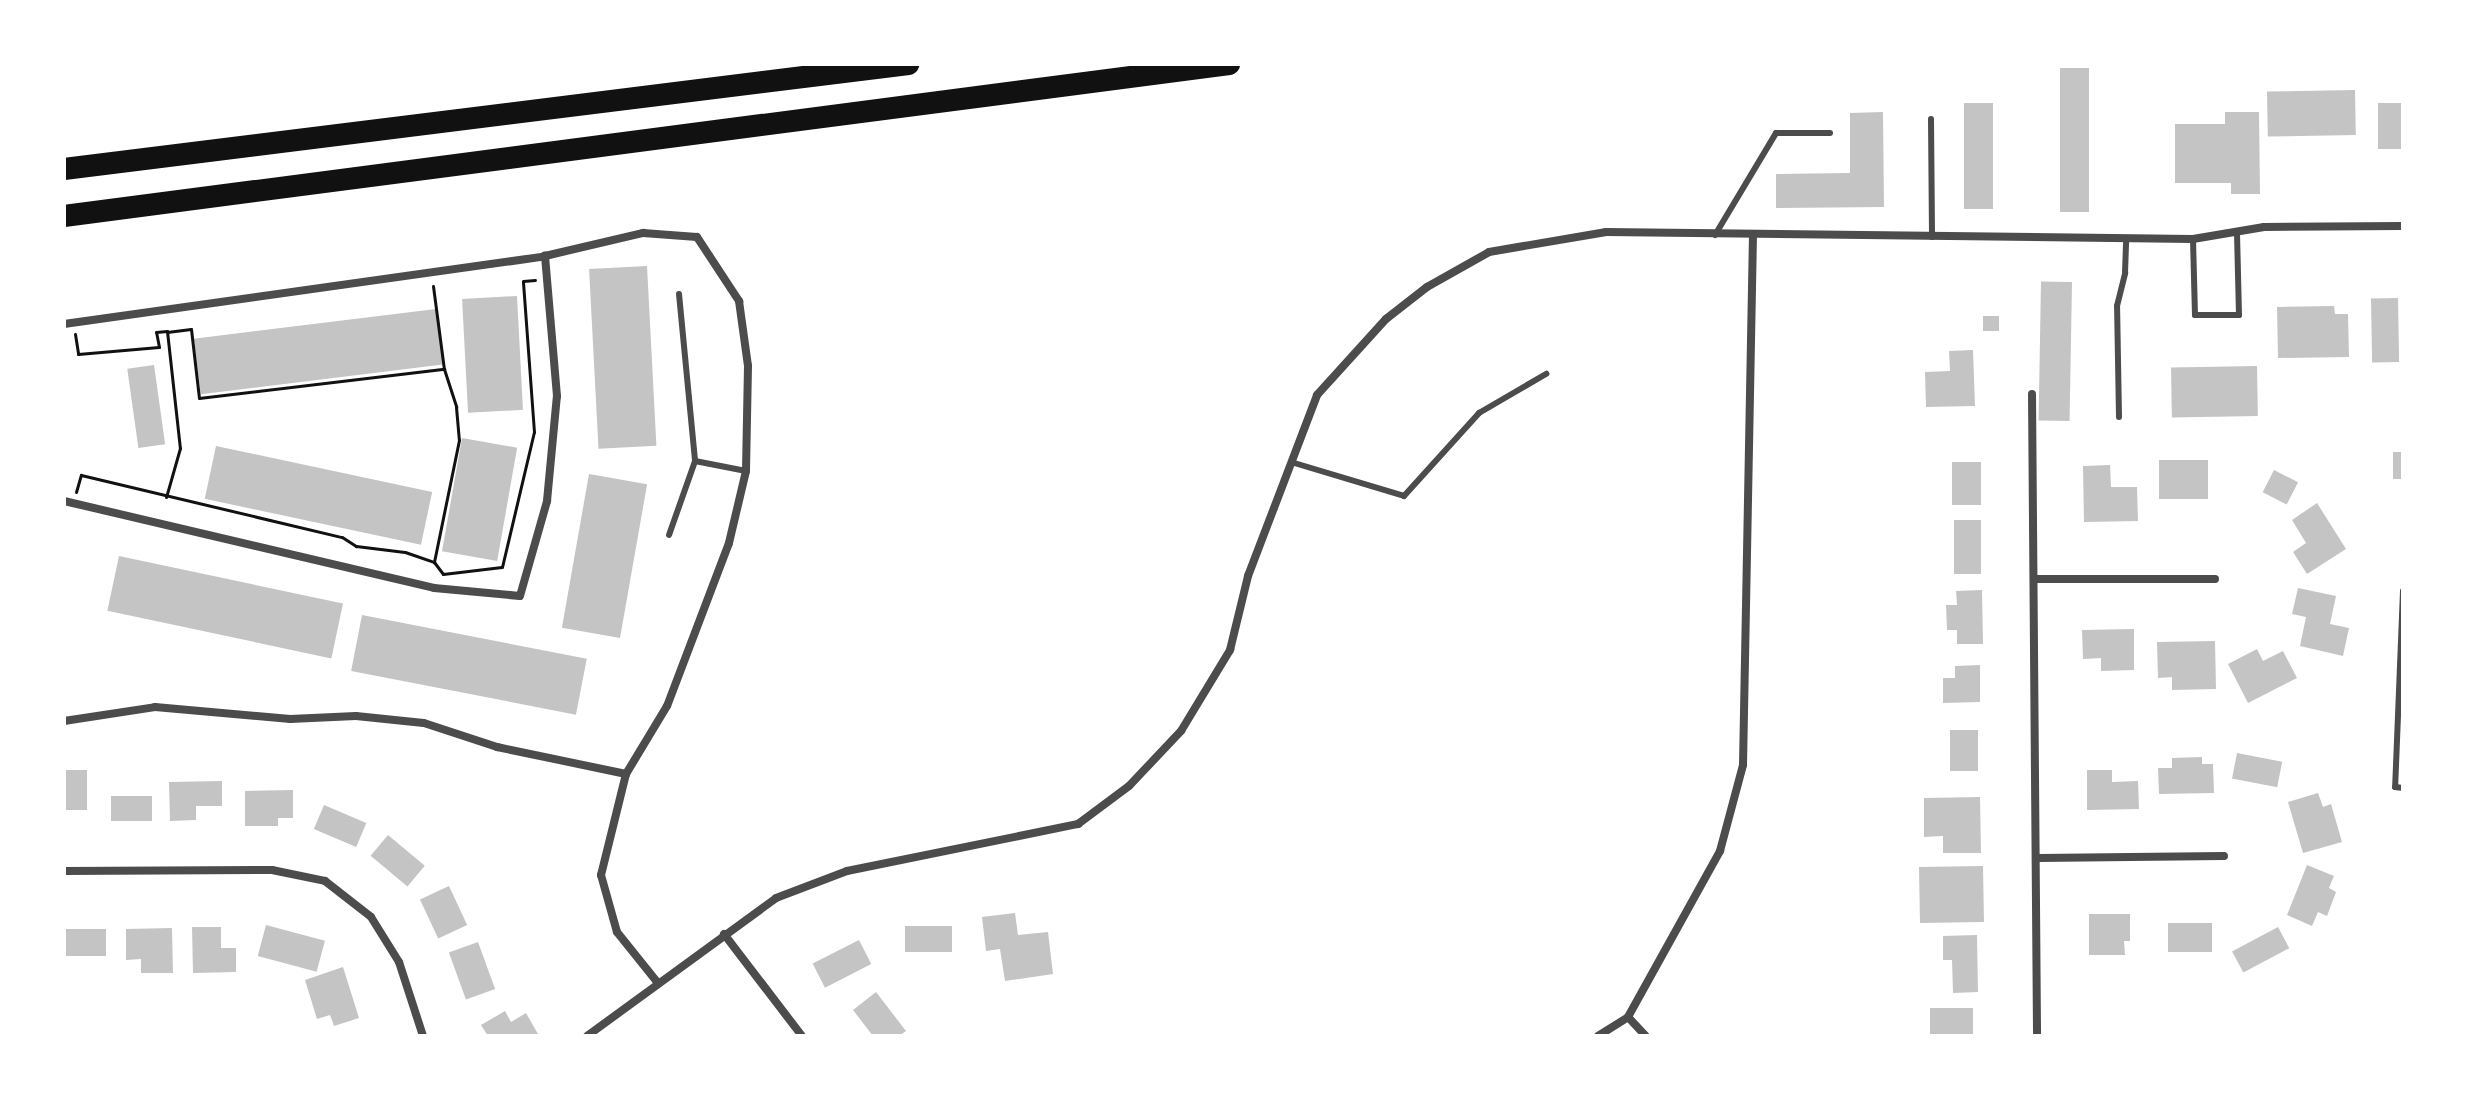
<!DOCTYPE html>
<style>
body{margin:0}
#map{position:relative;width:2467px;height:1100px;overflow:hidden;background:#fff;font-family:"IBM Plex Sans",sans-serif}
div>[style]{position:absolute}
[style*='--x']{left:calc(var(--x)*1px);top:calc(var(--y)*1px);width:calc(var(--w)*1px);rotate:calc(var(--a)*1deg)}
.building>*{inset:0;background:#c4c4c4;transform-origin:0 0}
.path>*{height:3px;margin:-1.5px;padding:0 1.5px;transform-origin:1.5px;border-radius:1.5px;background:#111}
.service>*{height:6px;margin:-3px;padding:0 3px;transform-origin:3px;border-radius:3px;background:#4c4c4c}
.minor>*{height:8px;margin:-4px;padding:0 4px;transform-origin:4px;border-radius:4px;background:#4c4c4c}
.motorway>*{height:22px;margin:-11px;padding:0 11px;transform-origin:11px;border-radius:11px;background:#111}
span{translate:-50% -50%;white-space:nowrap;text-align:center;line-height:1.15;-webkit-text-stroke:7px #fff;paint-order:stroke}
.frame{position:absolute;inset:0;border:66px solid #fff;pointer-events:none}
</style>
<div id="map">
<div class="building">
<i style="left:2060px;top:68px;width:29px;height:144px"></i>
<i style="left:2355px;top:90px;width:45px;height:88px;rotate:89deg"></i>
<i style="left:1964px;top:103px;width:29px;height:106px"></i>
<i style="left:2378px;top:103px;width:25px;height:46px"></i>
<i style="clip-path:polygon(1883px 112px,1884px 207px,1776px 208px,1776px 174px,1850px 173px,1850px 113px)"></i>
<i style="clip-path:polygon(2225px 112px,2259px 112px,2260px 194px,2231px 194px,2231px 183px,2175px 183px,2175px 124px,2225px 124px)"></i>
<i style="left:647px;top:266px;width:180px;height:58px;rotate:87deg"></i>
<i style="left:2072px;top:282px;width:139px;height:31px;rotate:91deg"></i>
<i style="left:517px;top:296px;width:114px;height:55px;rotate:87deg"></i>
<i style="left:2398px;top:298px;width:64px;height:27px;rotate:89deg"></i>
<i style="clip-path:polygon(2334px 306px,2335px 314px,2348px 314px,2349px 357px,2278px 358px,2277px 307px)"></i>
<i style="left:436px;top:309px;width:56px;height:244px;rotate:83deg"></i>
<i style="left:1983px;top:316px;width:16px;height:15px"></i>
<i style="clip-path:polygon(1973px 350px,1975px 406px,1926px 407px,1925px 372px,1950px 371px,1949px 351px)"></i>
<i style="left:154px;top:365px;width:80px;height:27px;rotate:82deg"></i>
<i style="left:2257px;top:366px;width:50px;height:86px;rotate:89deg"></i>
<i style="left:462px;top:438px;width:56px;height:115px;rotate:10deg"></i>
<i style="left:216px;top:446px;width:221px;height:54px;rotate:12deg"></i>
<i style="left:2403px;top:452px;width:27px;height:10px;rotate:90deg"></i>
<i style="left:2159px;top:460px;width:49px;height:39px"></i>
<i style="left:1952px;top:462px;width:29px;height:43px"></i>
<i style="clip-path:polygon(2110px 465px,2111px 487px,2137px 487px,2138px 521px,2084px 522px,2083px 466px)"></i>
<i style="left:2274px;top:470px;width:27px;height:25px;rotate:27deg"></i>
<i style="left:589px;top:474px;width:59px;height:156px;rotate:10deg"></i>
<i style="clip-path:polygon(2317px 503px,2346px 549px,2307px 574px,2293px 552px,2306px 543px,2292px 520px)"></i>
<i style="left:1954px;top:520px;width:27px;height:54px"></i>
<i style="left:119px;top:556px;width:229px;height:56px;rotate:12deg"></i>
<i style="clip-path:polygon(2298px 588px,2336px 596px,2330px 624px,2349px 628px,2343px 656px,2300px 646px,2306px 617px,2292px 614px)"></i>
<i style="clip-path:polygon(1982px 590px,1983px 644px,1957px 644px,1957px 630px,1947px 630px,1946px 605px,1957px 605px,1956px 591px)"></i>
<i style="left:362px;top:615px;width:229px;height:57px;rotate:11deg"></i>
<i style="clip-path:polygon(2134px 629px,2134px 670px,2101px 671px,2101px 658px,2083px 659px,2082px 630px)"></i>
<i style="clip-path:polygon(2215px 641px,2216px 689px,2172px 690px,2172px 677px,2158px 678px,2157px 642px)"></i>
<i style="clip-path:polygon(2257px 649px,2263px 661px,2283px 651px,2297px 678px,2248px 703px,2228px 664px)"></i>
<i style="clip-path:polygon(1980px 665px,1980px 702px,1943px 703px,1943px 678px,1955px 678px,1955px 666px)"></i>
<i style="left:1978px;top:730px;width:41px;height:28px;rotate:90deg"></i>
<i style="left:2237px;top:753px;width:46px;height:26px;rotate:11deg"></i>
<i style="clip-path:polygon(2202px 757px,2202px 764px,2213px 764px,2214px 793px,2159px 794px,2158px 768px,2172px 768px,2172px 758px)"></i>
<i style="left:87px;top:770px;width:40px;height:23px;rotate:90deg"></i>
<i style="clip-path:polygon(2087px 770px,2112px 770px,2112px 782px,2138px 781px,2139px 809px,2087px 810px)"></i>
<i style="clip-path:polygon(222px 781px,222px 806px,196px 806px,196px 820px,170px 821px,169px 782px)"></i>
<i style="clip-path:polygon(293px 790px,293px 818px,278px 818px,278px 826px,245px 826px,245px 791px)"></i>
<i style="clip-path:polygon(2318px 793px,2323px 807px,2331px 804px,2342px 842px,2303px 853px,2288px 802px)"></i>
<i style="left:111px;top:796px;width:41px;height:25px"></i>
<i style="clip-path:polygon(1980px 797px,1981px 853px,1943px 853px,1943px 836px,1924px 837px,1924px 798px)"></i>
<i style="left:324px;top:805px;width:46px;height:26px;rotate:23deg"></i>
<i style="left:388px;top:835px;width:48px;height:27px;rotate:40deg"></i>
<i style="clip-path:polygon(2307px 865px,2334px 876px,2329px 888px,2336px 892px,2327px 916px,2318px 912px,2312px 926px,2287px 915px)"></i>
<i style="left:1983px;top:866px;width:56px;height:64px;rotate:89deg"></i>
<i style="left:449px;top:886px;width:43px;height:32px;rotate:65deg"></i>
<i style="clip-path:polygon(1015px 913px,1018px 935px,1048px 932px,1053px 974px,1005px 981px,1000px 949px,986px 951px,982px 917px)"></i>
<i style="clip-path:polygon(2089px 914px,2130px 914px,2130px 941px,2124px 941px,2125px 955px,2089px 955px)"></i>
<i style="left:2212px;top:923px;width:29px;height:44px;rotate:90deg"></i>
<i style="left:266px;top:925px;width:61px;height:32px;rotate:15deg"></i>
<i style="left:952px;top:926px;width:26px;height:47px;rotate:90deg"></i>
<i style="clip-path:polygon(192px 927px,221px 927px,221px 948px,236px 948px,236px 972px,193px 973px)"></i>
<i style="left:2278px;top:927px;width:24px;height:52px;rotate:62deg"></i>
<i style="clip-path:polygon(172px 928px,173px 973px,141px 973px,141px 959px,126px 960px,126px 929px)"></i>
<i style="left:106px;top:929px;width:27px;height:42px;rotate:90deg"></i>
<i style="clip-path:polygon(1977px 935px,1978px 992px,1953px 993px,1952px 960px,1943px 960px,1943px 936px)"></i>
<i style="left:859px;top:940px;width:27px;height:52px;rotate:63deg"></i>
<i style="left:478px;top:942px;width:50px;height:31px;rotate:70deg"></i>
<i style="clip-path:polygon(343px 967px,359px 1018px,334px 1026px,330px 1015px,317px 1019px,305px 980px)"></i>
<i style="clip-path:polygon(876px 992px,906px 1031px,899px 1036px,873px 1036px,853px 1010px)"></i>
<i style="left:1973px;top:1008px;width:28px;height:43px;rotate:90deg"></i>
<i style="clip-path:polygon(505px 1011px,511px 1022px,526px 1013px,538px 1034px,488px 1036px,481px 1025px)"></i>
</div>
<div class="path">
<i style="--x:433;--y:286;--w:84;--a:82.5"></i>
<i style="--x:167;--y:332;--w:24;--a:-7"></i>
<i style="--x:191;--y:329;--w:69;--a:83.4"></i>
<i style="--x:199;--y:398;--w:247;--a:-6.8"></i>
<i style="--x:444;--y:369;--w:40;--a:72"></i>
<i style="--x:456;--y:407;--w:33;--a:85"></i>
<i style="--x:459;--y:440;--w:125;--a:101.6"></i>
<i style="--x:75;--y:334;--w:20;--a:81"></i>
<i style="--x:78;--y:354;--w:81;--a:-4.9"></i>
<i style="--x:159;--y:347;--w:15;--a:-101"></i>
<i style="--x:156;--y:332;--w:11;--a:-5"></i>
<i style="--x:167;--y:331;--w:118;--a:83.7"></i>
<i style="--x:180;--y:448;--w:51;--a:105.9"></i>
<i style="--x:76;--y:492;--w:18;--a:-74"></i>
<i style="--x:81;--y:475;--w:268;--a:13.4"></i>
<i style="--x:342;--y:537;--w:17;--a:33"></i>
<i style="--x:356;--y:546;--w:49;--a:7"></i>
<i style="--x:405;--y:552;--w:31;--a:19"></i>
<i style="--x:434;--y:562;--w:15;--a:53"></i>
<i style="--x:443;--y:574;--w:59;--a:-6.8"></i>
<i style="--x:502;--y:567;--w:139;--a:-76.7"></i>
<i style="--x:534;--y:432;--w:151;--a:-94.2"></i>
<i style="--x:523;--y:281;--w:12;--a:-5"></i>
</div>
<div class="service">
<i style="--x:1931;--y:119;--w:118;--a:89.5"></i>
<i style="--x:1715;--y:235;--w:119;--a:-59.1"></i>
<i style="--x:1776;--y:133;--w:54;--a:0"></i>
<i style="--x:2193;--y:239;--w:76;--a:88.5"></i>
<i style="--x:2195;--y:315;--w:44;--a:0"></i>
<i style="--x:2239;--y:315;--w:83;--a:-91.4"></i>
<i style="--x:679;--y:294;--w:168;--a:84.5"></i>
<i style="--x:695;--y:461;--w:52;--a:11.1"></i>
<i style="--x:2119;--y:417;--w:111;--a:-91"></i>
<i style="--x:2117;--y:306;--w:34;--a:-76"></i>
<i style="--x:2125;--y:273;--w:34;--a:-88"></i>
<i style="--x:1291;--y:462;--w:118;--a:16.7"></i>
<i style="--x:1404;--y:496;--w:112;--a:-47.9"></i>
<i style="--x:1479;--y:413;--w:78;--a:-30.2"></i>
<i style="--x:669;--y:535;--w:78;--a:-70.6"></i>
<i style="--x:2403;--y:591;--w:196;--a:92.3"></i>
<i style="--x:2395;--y:787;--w:8;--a:7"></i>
</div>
<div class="minor">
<i style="--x:64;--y:324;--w:486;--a:-8"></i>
<i style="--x:545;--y:256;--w:101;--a:-13.2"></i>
<i style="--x:643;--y:233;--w:54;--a:4.2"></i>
<i style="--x:697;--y:237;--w:77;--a:56.7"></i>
<i style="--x:739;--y:301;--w:66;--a:82.1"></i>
<i style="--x:748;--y:366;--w:105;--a:91.1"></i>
<i style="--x:746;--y:471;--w:74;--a:103.3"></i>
<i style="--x:729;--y:543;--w:174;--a:110.8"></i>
<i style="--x:667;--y:706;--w:79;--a:121.1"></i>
<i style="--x:626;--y:774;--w:104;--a:103.9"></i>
<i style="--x:601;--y:875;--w:59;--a:74.3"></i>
<i style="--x:617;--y:932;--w:65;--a:51.2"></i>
<i style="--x:2032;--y:394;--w:642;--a:89.55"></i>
<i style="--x:64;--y:501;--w:380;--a:13.2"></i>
<i style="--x:434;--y:588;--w:86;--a:5.3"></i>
<i style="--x:520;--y:596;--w:99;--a:-74.1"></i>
<i style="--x:547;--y:501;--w:105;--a:-84.6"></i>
<i style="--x:557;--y:396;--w:141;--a:-94.9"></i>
<i style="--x:2037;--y:579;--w:178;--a:0"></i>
<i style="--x:64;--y:721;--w:92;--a:-8.7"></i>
<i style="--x:155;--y:707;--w:136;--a:5.1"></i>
<i style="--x:290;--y:719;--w:66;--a:-2.6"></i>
<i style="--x:356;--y:716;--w:68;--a:5.9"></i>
<i style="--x:424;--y:723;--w:77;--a:18.2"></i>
<i style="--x:497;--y:747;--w:132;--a:11.8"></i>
<i style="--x:2038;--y:858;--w:186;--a:-0.6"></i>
<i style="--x:64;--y:871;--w:208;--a:-0.3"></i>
<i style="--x:272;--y:870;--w:54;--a:11.7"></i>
<i style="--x:325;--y:881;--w:58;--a:38"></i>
<i style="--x:371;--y:917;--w:53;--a:58.1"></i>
<i style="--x:399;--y:962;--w:78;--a:72"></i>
<i style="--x:724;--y:934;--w:128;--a:52.6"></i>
<i style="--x:1628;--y:1017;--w:26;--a:47"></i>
<i style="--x:587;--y:1036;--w:234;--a:-36.1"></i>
<i style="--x:776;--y:898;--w:76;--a:-20.8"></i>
<i style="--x:847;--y:871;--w:236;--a:-11.5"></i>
<i style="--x:1078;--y:824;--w:64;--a:-36.7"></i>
<i style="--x:1129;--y:786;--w:76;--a:-46.6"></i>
<i style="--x:1181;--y:731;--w:95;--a:-58.8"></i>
<i style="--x:1230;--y:650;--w:76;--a:-76.3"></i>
<i style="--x:1248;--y:576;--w:194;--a:-69.1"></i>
<i style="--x:1317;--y:395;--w:103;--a:-47.8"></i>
<i style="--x:1386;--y:319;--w:52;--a:-38"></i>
<i style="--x:1427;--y:287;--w:71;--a:-29.4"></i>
<i style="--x:1489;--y:252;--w:119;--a:-9.7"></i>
<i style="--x:1606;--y:232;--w:587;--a:0.68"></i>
<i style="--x:2193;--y:239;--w:72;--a:-9.6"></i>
<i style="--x:2264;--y:227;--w:139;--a:-0.4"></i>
<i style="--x:1598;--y:1036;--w:36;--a:-32"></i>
<i style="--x:1628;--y:1017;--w:190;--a:-61"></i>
<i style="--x:1720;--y:851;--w:89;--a:-75"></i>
<i style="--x:1743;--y:765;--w:529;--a:-88.92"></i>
</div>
<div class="motorway">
<i style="--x:64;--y:169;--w:851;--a:-7.09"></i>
<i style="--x:64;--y:216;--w:1175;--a:-7.43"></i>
</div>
<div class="frame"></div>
</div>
